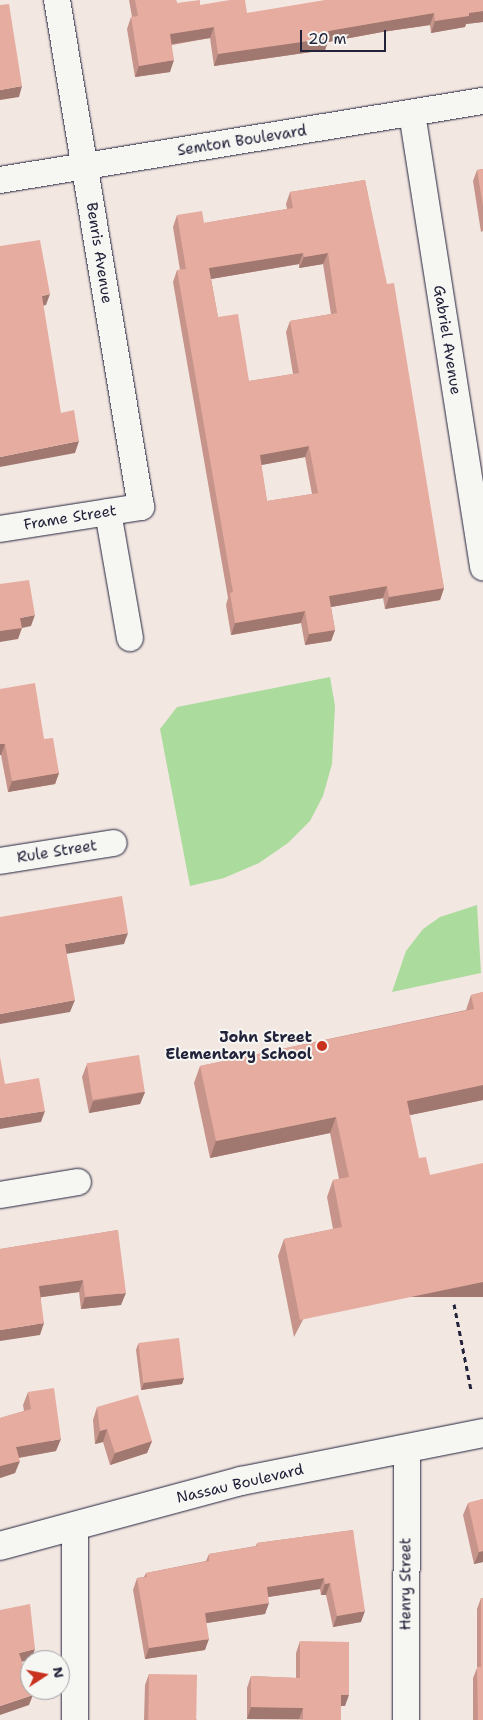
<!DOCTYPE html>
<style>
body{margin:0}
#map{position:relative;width:483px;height:1720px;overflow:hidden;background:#f3e7e2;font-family:"Shantell Sans",sans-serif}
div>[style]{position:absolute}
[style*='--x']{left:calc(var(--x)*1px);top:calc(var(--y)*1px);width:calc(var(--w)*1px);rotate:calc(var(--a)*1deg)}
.green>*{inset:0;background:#abdc9d}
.path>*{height:3px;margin-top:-1.5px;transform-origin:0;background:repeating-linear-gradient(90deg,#22223b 0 5px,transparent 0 9px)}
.roads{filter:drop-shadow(0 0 1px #22223b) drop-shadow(0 0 1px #22223b)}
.street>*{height:26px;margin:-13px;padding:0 13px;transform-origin:13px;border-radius:13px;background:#f6f6f2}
.secondary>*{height:28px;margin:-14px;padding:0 14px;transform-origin:14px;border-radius:14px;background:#f6f6f2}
.wall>*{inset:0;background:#c6948a}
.shaded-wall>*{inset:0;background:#a17870;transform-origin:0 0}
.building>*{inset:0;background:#e6aca0;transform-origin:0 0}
.dots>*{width:14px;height:14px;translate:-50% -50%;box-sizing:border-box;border:2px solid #f6f6f2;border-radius:50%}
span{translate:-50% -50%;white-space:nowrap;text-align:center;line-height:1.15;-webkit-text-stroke:4px #f6f6f2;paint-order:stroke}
.street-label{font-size:15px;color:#22223b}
.poi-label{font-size:15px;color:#22223b;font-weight:700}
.right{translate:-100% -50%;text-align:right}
.north{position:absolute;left:20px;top:1650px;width:50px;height:50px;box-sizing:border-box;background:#f6f6f2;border:1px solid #a1a1a9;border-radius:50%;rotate:79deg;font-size:14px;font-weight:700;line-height:20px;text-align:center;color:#22223b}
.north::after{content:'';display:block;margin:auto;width:18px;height:22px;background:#c8321e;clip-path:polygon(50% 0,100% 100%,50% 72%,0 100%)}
.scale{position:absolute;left:300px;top:30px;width:86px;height:22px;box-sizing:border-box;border:2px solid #22223b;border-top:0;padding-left:6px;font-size:15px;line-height:18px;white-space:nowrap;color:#22223b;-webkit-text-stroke:4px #f6f6f2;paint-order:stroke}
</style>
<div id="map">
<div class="green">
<i style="clip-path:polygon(330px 677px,335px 706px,332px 764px,323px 796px,310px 821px,288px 843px,259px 863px,224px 878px,190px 886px,160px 729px,177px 707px)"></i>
<i style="clip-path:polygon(477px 905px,481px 973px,392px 992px,406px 951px,423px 929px,440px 917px)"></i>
</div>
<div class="path">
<i style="--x:454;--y:1304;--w:88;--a:78.8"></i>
</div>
<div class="roads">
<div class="street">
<i style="--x:412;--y:113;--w:460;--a:81.1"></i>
<i style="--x:0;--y:180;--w:489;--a:-9.3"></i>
<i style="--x:108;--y:512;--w:128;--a:80.1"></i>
<i style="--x:0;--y:529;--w:143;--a:-8.9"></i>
<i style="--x:141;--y:507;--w:514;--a:-99.41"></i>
<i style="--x:0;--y:861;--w:115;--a:-9"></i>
<i style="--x:0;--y:1195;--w:79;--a:-9.5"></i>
<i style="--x:75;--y:1720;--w:193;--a:-90"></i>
<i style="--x:406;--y:1720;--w:272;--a:-89.8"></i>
</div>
<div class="secondary">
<i style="--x:0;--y:1546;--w:250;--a:-15.1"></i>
<i style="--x:241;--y:1481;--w:247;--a:-11.2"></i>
</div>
</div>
<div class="wall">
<i style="clip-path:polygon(129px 0,176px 0,177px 3px,200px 5px,247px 13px,483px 0,483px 22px,466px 24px,465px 27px,431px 33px,430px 25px,382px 32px,328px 42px,325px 50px,214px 66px,210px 38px,172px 45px,170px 72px,135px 77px,127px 29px,131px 17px,132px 17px)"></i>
<i style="clip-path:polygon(483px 169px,483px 231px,481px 232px,473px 181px,477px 170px)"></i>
<i style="clip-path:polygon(evenodd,365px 180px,444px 588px,440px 600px,385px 609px,383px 598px,331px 607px,335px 630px,331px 641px,305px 645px,301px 623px,231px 635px,226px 605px,228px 598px,173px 282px,177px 270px,180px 270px,173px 227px,177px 215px,204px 223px,287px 209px,286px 204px,290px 192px,365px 180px,299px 264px,299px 268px,323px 264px,331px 314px,290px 321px,286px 332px,293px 374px,249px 381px,218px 317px,211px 279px,299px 264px,365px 180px,305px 457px,312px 494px,267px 501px,261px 465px,305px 457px)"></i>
<i style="clip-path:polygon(0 689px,44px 739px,59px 773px,55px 784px,8px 792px,1px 755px)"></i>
<i style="clip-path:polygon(483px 992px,483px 1100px,410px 1115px,294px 1337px,278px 1256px,284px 1239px,333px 1229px,327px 1197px,333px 1180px,339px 1179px,330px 1133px,210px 1158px,194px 1083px,200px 1066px,466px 1010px,471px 995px)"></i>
<i style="clip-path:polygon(87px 1064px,145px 1092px,140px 1104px,89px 1113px,82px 1077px)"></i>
<i style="clip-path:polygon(118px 1230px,121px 1305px,81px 1309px,79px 1292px,41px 1297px,40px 1335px,0 1249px)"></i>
<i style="clip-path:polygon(138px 1344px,184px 1378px,182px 1384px,141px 1390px,136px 1350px)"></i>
<i style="clip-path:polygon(28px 1392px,56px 1451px,19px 1458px,15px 1473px,0 1478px,0 1418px,24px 1411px,23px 1405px)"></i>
<i style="clip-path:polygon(97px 1407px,152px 1441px,147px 1453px,110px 1465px,103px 1442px,95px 1444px,93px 1420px)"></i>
<i style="clip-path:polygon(483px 1499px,483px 1562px,474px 1564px,463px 1515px,468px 1503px)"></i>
<i style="clip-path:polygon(353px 1530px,361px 1622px,333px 1627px,326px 1595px,321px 1595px,320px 1589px,268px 1597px,265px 1614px,206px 1623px,205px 1650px,145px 1659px,133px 1590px,137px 1578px,144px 1577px,146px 1573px,206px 1561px,209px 1554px,256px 1546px,257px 1543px)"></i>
<i style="clip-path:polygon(481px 1598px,483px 1720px,473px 1720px,473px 1678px,477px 1668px,477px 1609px)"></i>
<i style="clip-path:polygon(300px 1641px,345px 1706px,341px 1706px,341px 1720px,247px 1719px,247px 1688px,251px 1676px,296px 1678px,296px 1653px)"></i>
<i style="clip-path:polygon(149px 1674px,197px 1720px,144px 1720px,145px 1685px)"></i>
</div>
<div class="shaded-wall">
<i style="clip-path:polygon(483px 11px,483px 22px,466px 24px,465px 27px,431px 33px,435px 21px,469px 13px)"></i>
<i style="clip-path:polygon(434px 13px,430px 25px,382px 32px,328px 42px,325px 50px,214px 66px,218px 54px,328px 31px,386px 21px)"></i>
<i style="clip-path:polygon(214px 27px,210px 38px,166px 45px,170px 34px)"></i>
<i style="clip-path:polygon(174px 60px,170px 72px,135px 77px,139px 66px)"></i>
<i style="clip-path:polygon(22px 86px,19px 97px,0 100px,0 90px)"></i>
<i style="clip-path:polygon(303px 253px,299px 264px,205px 280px,209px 268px)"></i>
<i style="clip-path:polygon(328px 253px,323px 264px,299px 268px,304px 257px)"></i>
<i style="clip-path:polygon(50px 294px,46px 305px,37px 307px,42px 296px)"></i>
<i style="clip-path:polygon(79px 441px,75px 453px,0 467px,0 457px)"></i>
<i style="clip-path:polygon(309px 446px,305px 457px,256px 466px,260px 455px)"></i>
<i style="clip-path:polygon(387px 586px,383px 598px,325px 608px,329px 596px)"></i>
<i style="clip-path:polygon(444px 588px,440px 600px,385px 609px,389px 597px)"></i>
<i style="clip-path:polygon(305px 611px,301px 623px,231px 635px,235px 623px)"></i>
<i style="clip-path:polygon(35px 615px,31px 626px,22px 628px,18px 639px,0 642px,0 631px,20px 618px)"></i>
<i style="clip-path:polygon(335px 630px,331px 641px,305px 645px,309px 634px)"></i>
<i style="clip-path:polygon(0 744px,5px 744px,1px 755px,0 755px)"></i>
<i style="clip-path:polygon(59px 773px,55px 784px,8px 792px,12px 781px)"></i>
<i style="clip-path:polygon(128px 933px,124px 944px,60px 955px,65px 944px)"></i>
<i style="clip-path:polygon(75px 1000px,70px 1012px,0 1024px,0 1014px)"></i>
<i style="clip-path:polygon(483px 1085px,483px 1100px,401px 1117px,407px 1101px)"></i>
<i style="clip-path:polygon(145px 1092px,140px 1104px,89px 1113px,93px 1101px)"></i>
<i style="clip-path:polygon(45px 1111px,41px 1122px,0 1129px,0 1118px)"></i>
<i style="clip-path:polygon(336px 1117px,330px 1133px,210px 1158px,216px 1141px)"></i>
<i style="clip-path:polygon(83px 1280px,79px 1292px,35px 1298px,39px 1286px)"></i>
<i style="left:483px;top:1282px;width:15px;height:187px;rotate:90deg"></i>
<i style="clip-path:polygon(126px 1293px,121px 1305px,81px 1309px,85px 1297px)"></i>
<i style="clip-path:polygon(44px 1323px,40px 1335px,0 1341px,0 1330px)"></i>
<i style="clip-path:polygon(184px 1378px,182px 1384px,141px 1390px,144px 1383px)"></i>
<i style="clip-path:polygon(107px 1429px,103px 1442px,95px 1444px,100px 1431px)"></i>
<i style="clip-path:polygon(61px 1439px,56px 1451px,11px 1459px,16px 1447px)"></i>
<i style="clip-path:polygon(152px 1441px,147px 1453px,110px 1465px,115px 1453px)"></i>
<i style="clip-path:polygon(20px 1461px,15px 1473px,0 1478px,0 1466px)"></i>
<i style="clip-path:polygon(483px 1551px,483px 1562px,474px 1564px,479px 1552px)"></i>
<i style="clip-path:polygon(324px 1578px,320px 1589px,262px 1598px,267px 1587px)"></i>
<i style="clip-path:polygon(330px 1583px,326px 1595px,321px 1595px,325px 1584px)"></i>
<i style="clip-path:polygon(269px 1603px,265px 1614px,201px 1624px,205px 1613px)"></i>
<i style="clip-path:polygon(365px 1611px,361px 1622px,333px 1627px,337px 1616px)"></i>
<i style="clip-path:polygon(209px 1639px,205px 1650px,145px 1659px,149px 1648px)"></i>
<i style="clip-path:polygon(35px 1649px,31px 1660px,15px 1663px,19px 1653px)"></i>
<i style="clip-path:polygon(33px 1695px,29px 1705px,0 1715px,0 1706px)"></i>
<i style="clip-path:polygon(341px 1695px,349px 1695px,345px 1706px,337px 1706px)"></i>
<i style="clip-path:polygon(251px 1707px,303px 1708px,299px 1719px,247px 1719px)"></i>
</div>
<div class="building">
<i style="clip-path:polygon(135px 0,176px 0,177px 3px,200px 0,200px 5px,230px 0,245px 0,247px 13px,325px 0,483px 0,483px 11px,469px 13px,469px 16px,435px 21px,434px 13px,386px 21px,328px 31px,330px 38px,218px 54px,214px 27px,170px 34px,174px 60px,139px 66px,131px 17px,138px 16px)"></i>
<i style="clip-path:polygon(9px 4px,22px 86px,0 90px,0 5px)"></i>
<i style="clip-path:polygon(483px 169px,483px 206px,477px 170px)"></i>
<i style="clip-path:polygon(evenodd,365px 180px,387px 284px,394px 283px,444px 588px,389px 597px,387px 586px,329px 596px,335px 630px,309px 634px,305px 611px,235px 623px,230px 593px,233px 592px,177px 270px,186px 269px,177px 215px,202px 211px,204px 223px,293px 208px,290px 192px,365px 180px,303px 253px,304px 257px,328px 253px,337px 313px,290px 321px,299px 373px,249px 381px,238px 314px,218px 317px,209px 268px,303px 253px,365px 180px,309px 446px,318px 493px,267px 501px,260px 455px,309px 446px)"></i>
<i style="clip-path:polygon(40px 240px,50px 294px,42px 296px,61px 413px,74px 410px,79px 441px,0 457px,0 246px)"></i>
<i style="clip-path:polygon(29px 580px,35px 615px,20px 618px,22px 628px,0 631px,0 584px)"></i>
<i style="clip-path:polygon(35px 683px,44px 739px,53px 738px,59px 773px,12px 781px,5px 744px,0 744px,0 689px)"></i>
<i style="clip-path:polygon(122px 896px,128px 933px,65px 944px,75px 1000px,0 1014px,0 917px)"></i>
<i style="clip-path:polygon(483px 992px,483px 1085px,407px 1101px,419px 1158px,426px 1157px,430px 1175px,483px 1163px,483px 1282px,300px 1320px,284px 1239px,342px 1227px,333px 1180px,349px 1177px,336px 1117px,216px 1141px,200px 1066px,474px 1009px,471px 995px)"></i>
<i style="left:139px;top:1055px;width:37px;height:53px;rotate:81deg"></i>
<i style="clip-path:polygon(0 1057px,5px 1084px,39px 1078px,45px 1111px,0 1118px)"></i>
<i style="clip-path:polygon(118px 1230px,126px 1293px,85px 1297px,83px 1280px,39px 1286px,44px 1323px,0 1330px,0 1249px)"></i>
<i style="left:179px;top:1338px;width:40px;height:41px;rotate:83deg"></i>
<i style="clip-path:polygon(54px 1388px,61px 1439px,16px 1447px,20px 1461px,0 1466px,0 1418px,31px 1409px,28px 1392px)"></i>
<i style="clip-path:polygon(138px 1395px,152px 1441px,115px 1453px,107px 1429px,100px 1431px,97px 1407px)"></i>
<i style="clip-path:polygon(483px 1499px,483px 1551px,479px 1552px,468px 1503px)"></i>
<i style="clip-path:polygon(353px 1530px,365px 1611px,337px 1616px,330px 1583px,325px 1584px,324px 1578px,267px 1587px,269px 1603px,205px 1613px,209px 1639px,149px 1648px,137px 1578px,147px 1577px,146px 1573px,209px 1561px,209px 1554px,258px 1546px,257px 1543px)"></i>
<i style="clip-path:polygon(481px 1598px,483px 1598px,483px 1720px,478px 1720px,477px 1667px,481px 1667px)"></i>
<i style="clip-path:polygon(30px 1604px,35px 1649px,19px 1653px,30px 1686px,30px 1690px,31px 1690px,33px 1695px,0 1706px,0 1610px)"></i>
<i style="clip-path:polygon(300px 1641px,349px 1642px,349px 1695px,341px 1695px,341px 1720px,303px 1720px,303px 1708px,251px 1707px,251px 1676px,300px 1678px)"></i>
<i style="left:149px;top:1674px;width:48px;height:46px;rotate:1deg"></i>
</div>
<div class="dots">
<i style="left:322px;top:1046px;background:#c8321e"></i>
</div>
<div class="street-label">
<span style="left:242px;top:141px;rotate:-9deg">Semton Boulevard</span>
<span style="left:99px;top:253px;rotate:81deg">Benris Avenue</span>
<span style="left:447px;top:340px;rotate:81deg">Gabriel Avenue</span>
<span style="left:70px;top:518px;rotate:-9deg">Frame Street</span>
<span style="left:57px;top:852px;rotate:-9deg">Rule Street</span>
<span style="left:240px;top:1484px;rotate:-13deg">Nassau Boulevard</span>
<span style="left:406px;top:1584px;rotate:-90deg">Henry Street</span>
</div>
<div class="poi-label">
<span class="right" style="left:312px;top:1046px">John Street<br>Elementary School</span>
</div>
<div class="north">N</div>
<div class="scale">20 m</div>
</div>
